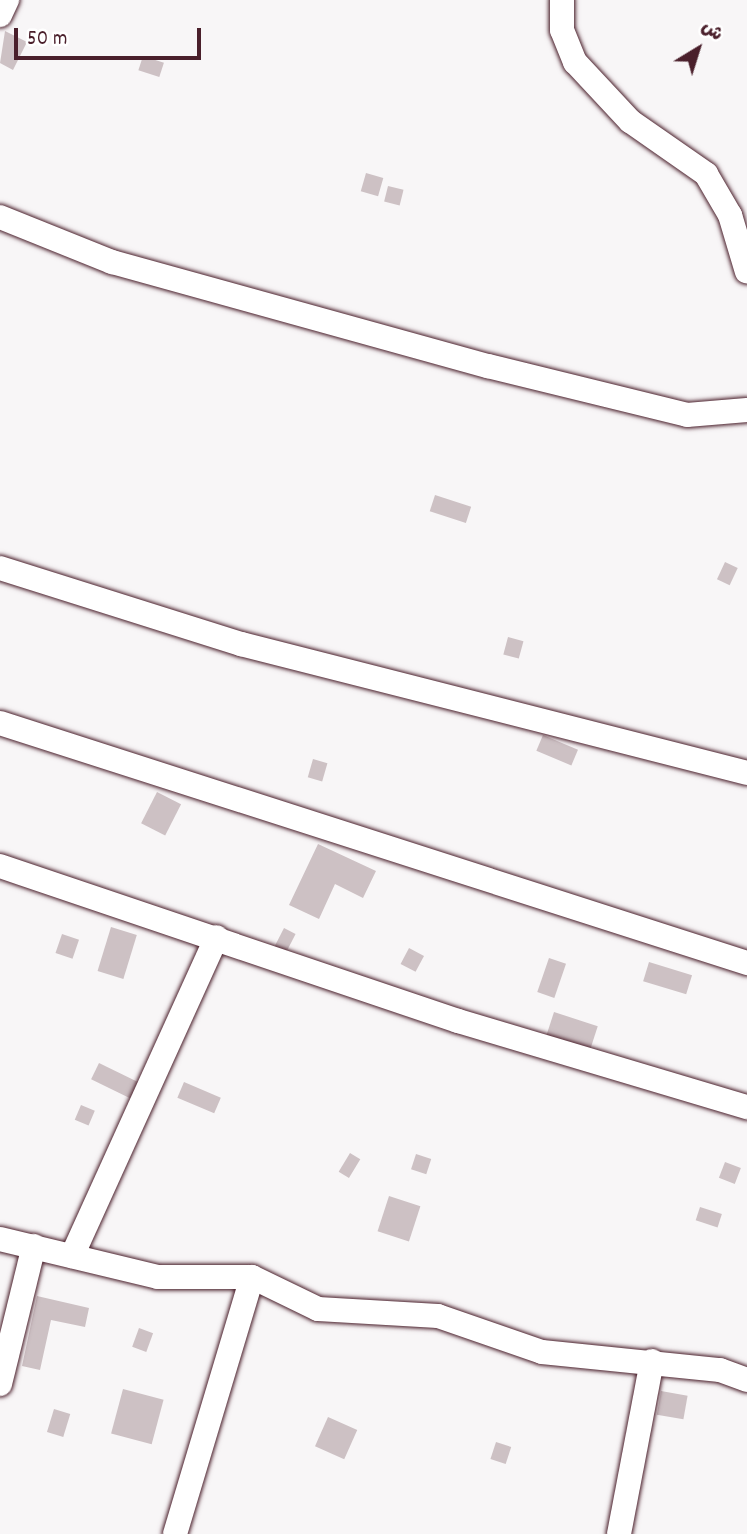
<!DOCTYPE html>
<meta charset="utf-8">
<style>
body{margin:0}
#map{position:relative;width:747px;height:1534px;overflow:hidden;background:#f8f6f7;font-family:Dekko,"Playpen Sans Arabic",sans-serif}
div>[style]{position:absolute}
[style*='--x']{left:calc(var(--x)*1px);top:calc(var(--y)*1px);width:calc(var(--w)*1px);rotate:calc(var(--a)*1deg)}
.building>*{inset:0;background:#cdc1c4;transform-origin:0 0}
.roads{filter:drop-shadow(0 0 2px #4a1f2b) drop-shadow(0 0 2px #4a1f2b)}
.minor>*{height:24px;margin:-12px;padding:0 12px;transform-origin:12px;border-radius:12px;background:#fff}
span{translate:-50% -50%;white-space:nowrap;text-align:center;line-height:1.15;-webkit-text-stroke:5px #fff;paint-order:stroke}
.north{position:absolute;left:663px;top:14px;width:70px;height:70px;-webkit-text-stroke:5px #fff;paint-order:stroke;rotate:38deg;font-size:19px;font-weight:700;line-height:28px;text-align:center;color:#4a1f2b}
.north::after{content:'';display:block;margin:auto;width:24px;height:32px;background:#4a1f2b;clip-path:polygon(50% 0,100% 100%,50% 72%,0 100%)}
.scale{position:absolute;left:14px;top:28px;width:187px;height:32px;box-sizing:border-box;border:4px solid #4a1f2b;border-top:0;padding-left:9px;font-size:21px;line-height:24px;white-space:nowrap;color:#4a1f2b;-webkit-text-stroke:5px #fff;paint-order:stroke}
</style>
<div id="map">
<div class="building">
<i style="clip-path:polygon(5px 31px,27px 42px,13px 70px,0 63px)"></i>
<i style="left:143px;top:56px;width:22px;height:15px;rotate:18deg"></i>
<i style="left:366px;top:173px;width:18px;height:19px;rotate:16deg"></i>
<i style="left:388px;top:186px;width:16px;height:16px;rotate:14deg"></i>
<i style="left:435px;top:495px;width:38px;height:17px;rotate:18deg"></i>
<i style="left:725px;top:562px;width:14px;height:19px;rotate:25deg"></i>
<i style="left:508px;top:637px;width:16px;height:18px;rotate:15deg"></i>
<i style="left:543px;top:735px;width:38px;height:17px;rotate:23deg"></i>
<i style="left:313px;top:759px;width:15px;height:19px;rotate:16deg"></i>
<i style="left:157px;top:792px;width:27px;height:35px;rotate:27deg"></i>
<i style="clip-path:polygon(318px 844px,376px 871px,363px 898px,335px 884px,319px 919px,289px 905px)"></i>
<i style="left:111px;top:927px;width:27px;height:46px;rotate:17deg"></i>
<i style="left:284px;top:928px;width:13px;height:29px;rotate:27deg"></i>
<i style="left:62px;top:934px;width:18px;height:20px;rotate:19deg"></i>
<i style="left:409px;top:948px;width:17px;height:18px;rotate:28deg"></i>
<i style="left:549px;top:958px;width:18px;height:36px;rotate:19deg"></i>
<i style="left:649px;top:962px;width:45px;height:20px;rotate:17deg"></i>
<i style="left:554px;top:1012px;width:46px;height:36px;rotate:18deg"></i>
<i style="left:99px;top:1063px;width:53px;height:18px;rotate:26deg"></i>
<i style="left:184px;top:1082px;width:40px;height:17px;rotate:23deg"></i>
<i style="left:81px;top:1105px;width:15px;height:16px;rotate:23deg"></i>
<i style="left:350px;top:1153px;width:12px;height:22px;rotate:31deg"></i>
<i style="left:416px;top:1154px;width:16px;height:16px;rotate:18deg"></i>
<i style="left:725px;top:1162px;width:17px;height:17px;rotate:21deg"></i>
<i style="left:389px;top:1196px;width:33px;height:37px;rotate:18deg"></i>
<i style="left:700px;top:1207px;width:23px;height:14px;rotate:18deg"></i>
<i style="clip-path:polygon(37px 1296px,89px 1308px,85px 1327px,51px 1320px,40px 1370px,22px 1366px)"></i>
<i style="left:139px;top:1328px;width:15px;height:20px;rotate:20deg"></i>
<i style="left:123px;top:1389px;width:42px;height:46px;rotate:15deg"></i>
<i style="left:661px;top:1391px;width:27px;height:24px;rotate:10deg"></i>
<i style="left:54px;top:1409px;width:17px;height:24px;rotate:17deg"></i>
<i style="left:328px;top:1417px;width:32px;height:32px;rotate:24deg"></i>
<i style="left:496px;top:1442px;width:16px;height:18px;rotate:18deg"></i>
</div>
<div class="roads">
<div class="minor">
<i style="--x:562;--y:0;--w:30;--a:90"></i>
<i style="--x:562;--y:30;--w:35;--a:68"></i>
<i style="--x:575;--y:62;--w:81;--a:47"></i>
<i style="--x:630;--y:121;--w:93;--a:34.9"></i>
<i style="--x:706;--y:174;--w:48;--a:59.7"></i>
<i style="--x:730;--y:215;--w:59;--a:73.4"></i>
<i style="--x:0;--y:15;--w:17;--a:-65"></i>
<i style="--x:0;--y:217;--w:121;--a:21.9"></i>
<i style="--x:112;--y:262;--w:390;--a:15.5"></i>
<i style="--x:488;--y:366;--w:205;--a:13.8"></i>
<i style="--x:687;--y:415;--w:60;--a:-4.8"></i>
<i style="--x:0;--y:568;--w:253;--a:17.5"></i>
<i style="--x:241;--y:644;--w:522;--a:14.3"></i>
<i style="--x:0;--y:723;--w:785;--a:17.81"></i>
<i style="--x:0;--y:866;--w:484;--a:18.7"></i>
<i style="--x:458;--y:1021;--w:302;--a:16.6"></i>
<i style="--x:0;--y:1239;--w:163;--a:13.5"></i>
<i style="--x:158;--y:1277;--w:94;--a:0"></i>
<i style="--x:252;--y:1277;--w:73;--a:25.9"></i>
<i style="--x:318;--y:1309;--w:120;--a:3.3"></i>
<i style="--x:438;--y:1316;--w:110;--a:19.1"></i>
<i style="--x:542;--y:1352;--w:179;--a:5.8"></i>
<i style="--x:720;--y:1370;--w:29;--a:20"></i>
<i style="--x:72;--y:1256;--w:350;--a:-65.6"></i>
<i style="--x:0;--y:1384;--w:142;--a:-76.2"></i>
<i style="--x:175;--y:1534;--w:268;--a:-73.3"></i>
<i style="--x:619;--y:1534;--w:176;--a:-79.2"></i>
</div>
</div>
<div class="north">ش</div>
<div class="scale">50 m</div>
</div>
